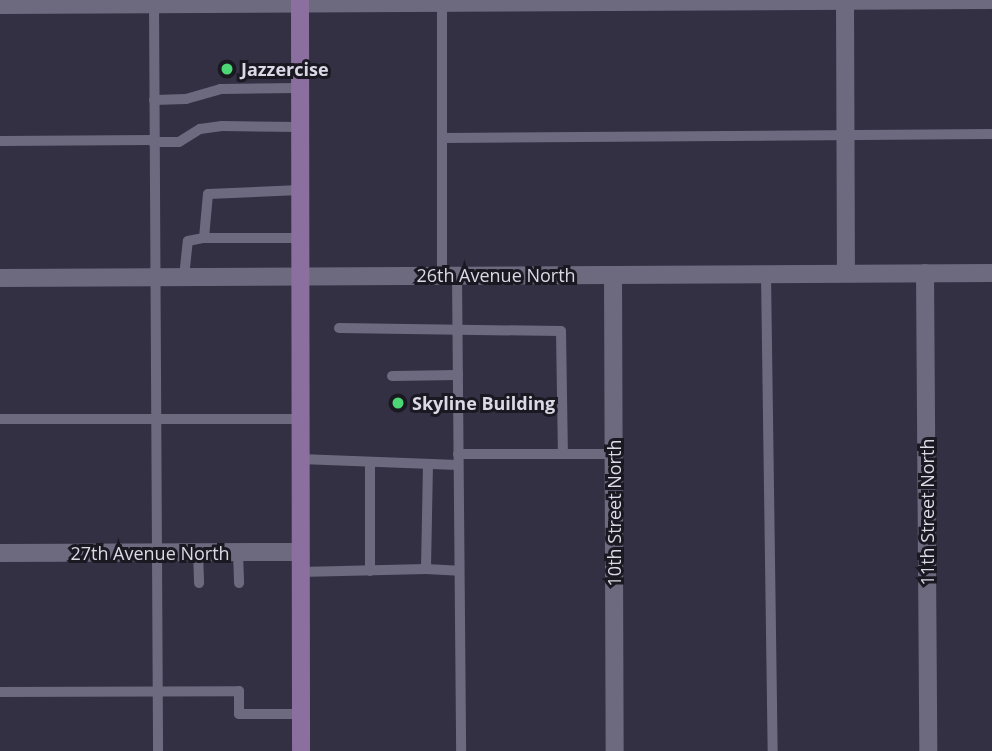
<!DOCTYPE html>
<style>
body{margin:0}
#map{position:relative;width:992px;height:751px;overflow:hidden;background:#323042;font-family:"Open Sans",sans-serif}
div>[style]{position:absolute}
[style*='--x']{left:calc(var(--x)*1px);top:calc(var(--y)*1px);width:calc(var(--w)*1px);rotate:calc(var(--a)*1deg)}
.service>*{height:10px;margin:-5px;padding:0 5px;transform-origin:5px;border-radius:5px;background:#6d6a80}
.minor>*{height:18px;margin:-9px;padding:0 9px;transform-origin:9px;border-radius:9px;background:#6d6a80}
.secondary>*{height:18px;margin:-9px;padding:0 9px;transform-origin:9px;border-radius:9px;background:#8b709f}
.dots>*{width:19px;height:19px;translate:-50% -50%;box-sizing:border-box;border:4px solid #1a1922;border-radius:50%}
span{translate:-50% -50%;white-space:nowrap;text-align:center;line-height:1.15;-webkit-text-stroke:6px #1a1922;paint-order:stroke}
.poi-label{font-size:18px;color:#dad9e5;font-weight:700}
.left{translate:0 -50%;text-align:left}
.street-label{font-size:18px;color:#dad9e5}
</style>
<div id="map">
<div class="service">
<i style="--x:154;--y:1;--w:750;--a:89.69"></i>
<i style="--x:442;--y:3;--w:273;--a:90"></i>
<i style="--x:154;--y:100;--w:32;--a:-2"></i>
<i style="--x:186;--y:99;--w:35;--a:-16"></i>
<i style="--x:220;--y:89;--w:80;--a:-0.7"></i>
<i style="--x:443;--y:138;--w:549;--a:-0.42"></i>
<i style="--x:0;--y:141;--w:153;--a:-0.4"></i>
<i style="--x:153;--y:142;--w:26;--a:0"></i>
<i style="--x:179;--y:142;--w:25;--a:-32"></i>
<i style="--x:200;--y:129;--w:22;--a:-8"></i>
<i style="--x:222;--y:126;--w:78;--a:0.7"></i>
<i style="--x:300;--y:190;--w:92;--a:177.5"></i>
<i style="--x:208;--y:194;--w:44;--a:95.2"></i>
<i style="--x:204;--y:238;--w:96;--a:0"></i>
<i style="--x:766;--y:274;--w:477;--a:89.2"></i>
<i style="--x:457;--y:275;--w:476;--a:89.5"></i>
<i style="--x:184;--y:277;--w:36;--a:-84"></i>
<i style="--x:188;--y:241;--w:16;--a:-11"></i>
<i style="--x:339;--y:328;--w:222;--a:0.8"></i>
<i style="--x:561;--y:331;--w:123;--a:89.1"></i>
<i style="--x:392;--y:376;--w:66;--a:-0.9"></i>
<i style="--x:0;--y:419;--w:300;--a:0"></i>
<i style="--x:458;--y:454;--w:156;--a:0"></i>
<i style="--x:300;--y:459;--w:158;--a:2.2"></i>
<i style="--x:370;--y:462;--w:109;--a:90"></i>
<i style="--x:428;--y:464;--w:105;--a:91.1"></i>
<i style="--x:426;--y:569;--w:33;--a:3"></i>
<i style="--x:198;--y:552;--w:31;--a:88"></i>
<i style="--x:238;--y:552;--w:31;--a:88"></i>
<i style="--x:300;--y:572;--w:126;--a:-1.4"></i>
<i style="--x:0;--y:692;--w:239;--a:-0.2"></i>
<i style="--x:239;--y:691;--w:23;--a:90"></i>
<i style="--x:239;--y:714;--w:62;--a:0"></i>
</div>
<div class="minor">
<i style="--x:845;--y:0;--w:273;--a:89.8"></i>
<i style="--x:0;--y:5;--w:990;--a:-0.29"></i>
<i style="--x:925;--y:273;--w:478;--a:89.6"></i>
<i style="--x:613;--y:275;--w:476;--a:89.8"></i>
<i style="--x:0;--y:278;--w:992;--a:-0.29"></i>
<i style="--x:0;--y:553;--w:300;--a:-0.2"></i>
</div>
<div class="secondary">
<i style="--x:300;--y:0;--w:751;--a:89.92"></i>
</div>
<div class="dots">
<i style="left:227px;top:69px;background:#4dd676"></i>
<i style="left:398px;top:403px;background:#4dd676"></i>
</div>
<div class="poi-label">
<span class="left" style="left:241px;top:69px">Jazzercise</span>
<span class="left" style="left:412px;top:403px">Skyline Building</span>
</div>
<div class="street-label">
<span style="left:496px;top:275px">26th Avenue North</span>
<span style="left:927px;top:512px;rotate:-90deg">11th Street North</span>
<span style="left:614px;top:513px;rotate:-90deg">10th Street North</span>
<span style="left:150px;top:553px">27th Avenue North</span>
</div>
</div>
